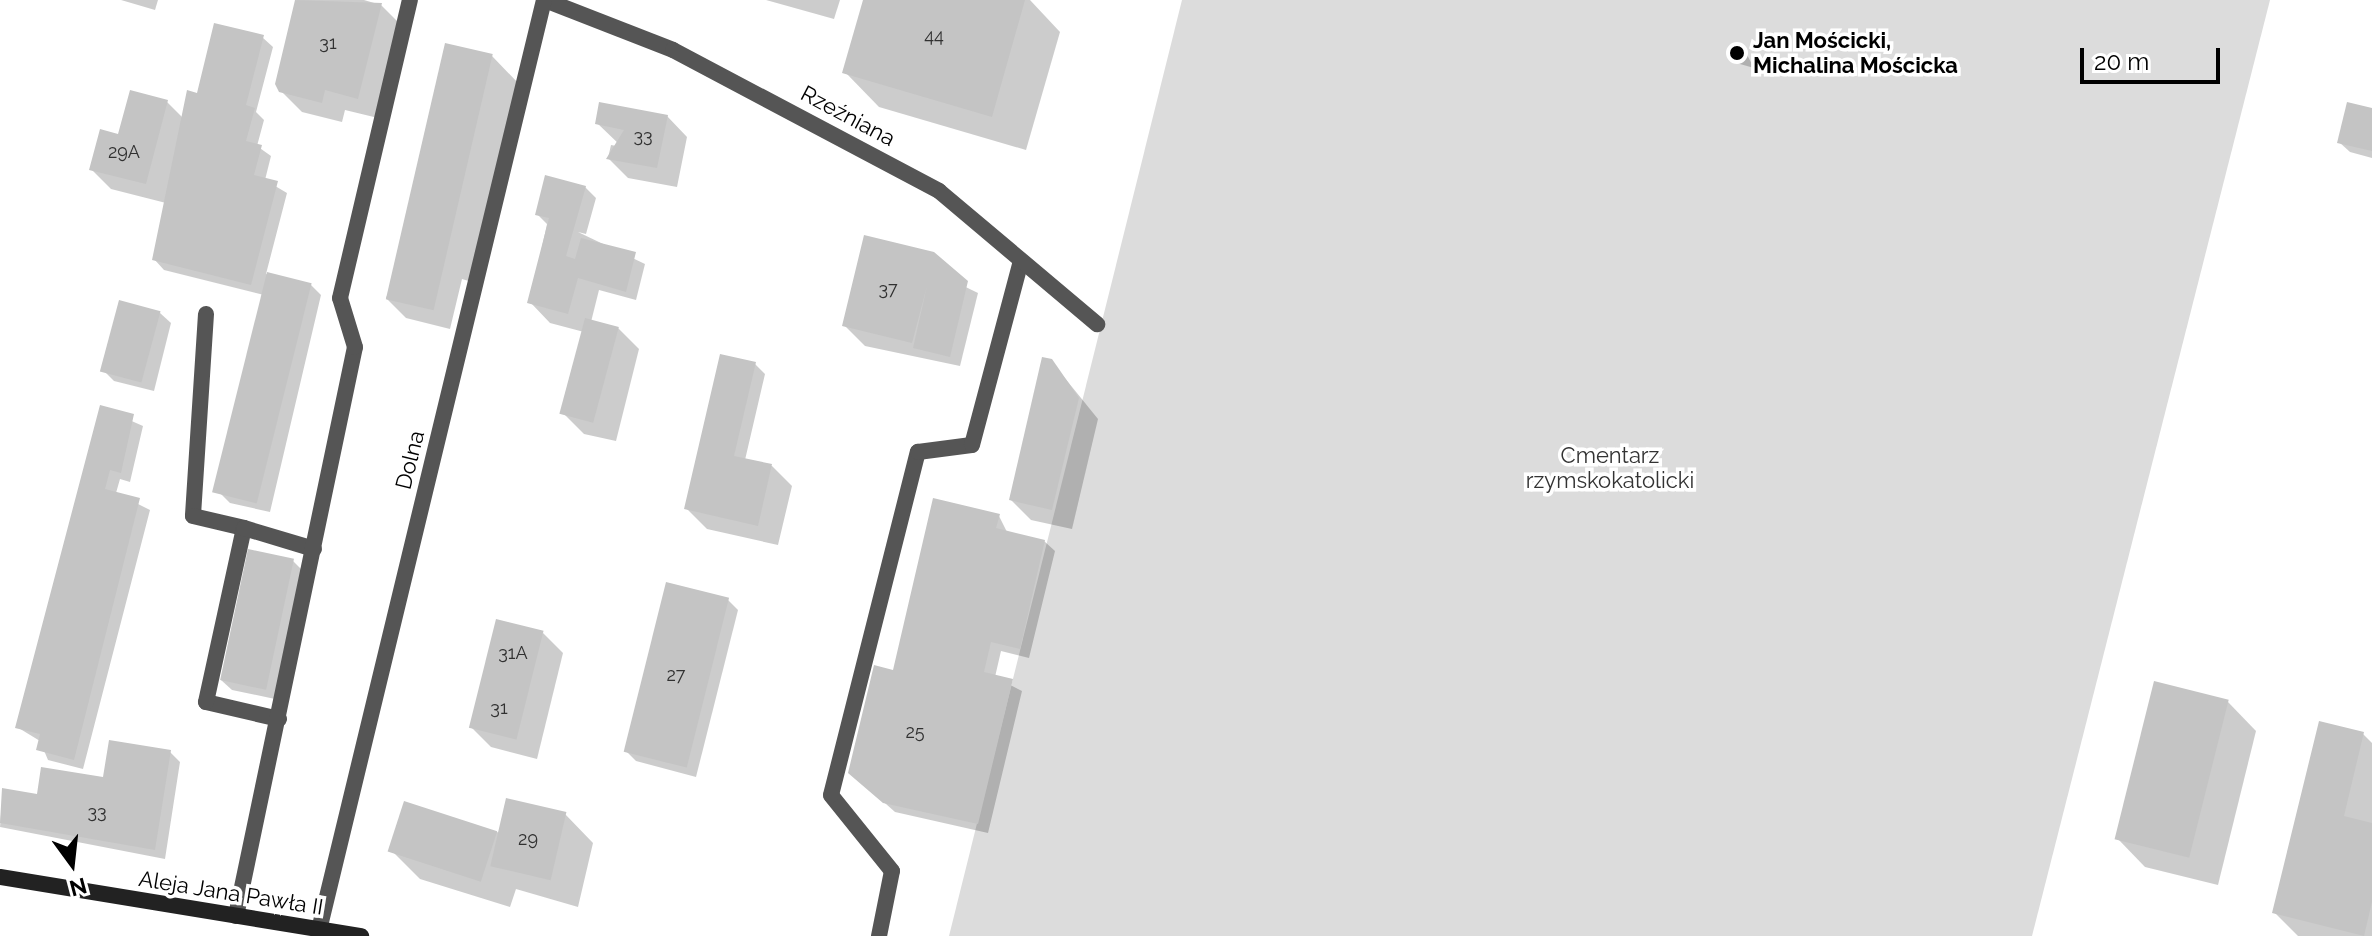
<!DOCTYPE html>
<meta charset="utf-8">
<style>
body{margin:0}
#map{position:relative;width:2372px;height:936px;overflow:hidden;background:#fff;font-family:Raleway,sans-serif}
div>[style]{position:absolute}
[style*='--x']{left:calc(var(--x)*1px);top:calc(var(--y)*1px);width:calc(var(--w)*1px);rotate:calc(var(--a)*1deg)}
.green>*{inset:0;background:#dcdcdc}
.shadow>*{inset:0;background:#0003}
.building>*{inset:0;background:#c4c4c4;transform-origin:0 0}
.lane>*{height:16px;margin:-8px;padding:0 8px;transform-origin:8px;border-radius:8px;background:#555}
.street>*{height:16px;margin:-8px;padding:0 8px;transform-origin:8px;border-radius:8px;background:#555}
.secondary>*{height:16px;margin:-8px;padding:0 8px;transform-origin:8px;border-radius:8px;background:#222}
.dots>*{width:22px;height:22px;translate:-50% -50%;box-sizing:border-box;border:4px solid #fff;border-radius:50%}
span{translate:-50% -50%;white-space:nowrap;text-align:center;line-height:1.15;-webkit-text-stroke:7px #fff;paint-order:stroke}
.number-label{font-size:18px;color:#313131}
.number-label span{-webkit-text-stroke-width:0}
.poi-label{font-size:22px;color:#000;font-weight:700}
.left{translate:0 -50%;text-align:left}
.street-label{font-size:22px;color:#000}
.park-label{font-size:22px;color:#333}
.north{position:absolute;left:32px;top:824px;width:80px;height:80px;-webkit-text-stroke:6px #fff;paint-order:stroke;rotate:165deg;font-size:22px;font-weight:700;line-height:32px;text-align:center;color:#000}
.north::after{content:'';display:block;margin:auto;width:28px;height:36px;background:#000;clip-path:polygon(50% 0,100% 100%,50% 72%,0 100%)}
.scale{position:absolute;left:2080px;top:48px;width:140px;height:36px;box-sizing:border-box;border:4px solid #000;border-top:0;padding-left:10px;font-size:24px;line-height:28px;white-space:nowrap;color:#000;-webkit-text-stroke:6px #fff;paint-order:stroke}
</style>
<div id="map">
<div class="green">
<i style="clip-path:polygon(1182px 0,2270px 0,2032px 936px,949px 936px)"></i>
</div>
<div class="shadow">
<i style="clip-path:polygon(121px 0,158px 0,155px 10px)"></i>
<i style="clip-path:polygon(297px 0,364px 0,381px 5px,401px 25px,378px 118px,345px 110px,342px 122px,302px 112px,281px 91px)"></i>
<i style="clip-path:polygon(766px 0,840px 0,834px 19px)"></i>
<i style="clip-path:polygon(865px 0,1030px 0,1060px 32px,1026px 150px,879px 107px,845px 72px)"></i>
<i style="clip-path:polygon(262px 37px,273px 47px,256px 112px,264px 120px,257px 146px,271px 156px,265px 180px,287px 193px,266px 274px,311px 285px,321px 295px,270px 512px,230px 503px,220px 493px,264px 295px,164px 270px,154px 259px,166px 203px,111px 189px,91px 169px,120px 136px,167px 102px,183px 118px)"></i>
<i style="clip-path:polygon(1729px 53px,1746px 53px,1754px 68px,1740px 64px)"></i>
<i style="clip-path:polygon(492px 56px,520px 85px,472px 282px,462px 279px,450px 329px,406px 318px,386px 298px)"></i>
<i style="clip-path:polygon(2372px 110px,2372px 158px,2350px 152px,2339px 142px)"></i>
<i style="clip-path:polygon(667px 116px,687px 137px,677px 187px,628px 178px,608px 158px,611px 145px,622px 147px,597px 123px)"></i>
<i style="clip-path:polygon(585px 187px,596px 198px,586px 234px,578px 232px,645px 264px,636px 300px,599px 290px,591px 322px,618px 328px,639px 349px,616px 441px,584px 434px,563px 413px,584px 332px,550px 323px,530px 302px,547px 224px,537px 214px)"></i>
<i style="clip-path:polygon(865px 238px,978px 293px,960px 366px,865px 346px,845px 326px)"></i>
<i style="clip-path:polygon(160px 313px,171px 323px,154px 391px,114px 381px,104px 371px)"></i>
<i style="clip-path:polygon(1051px 361px,1098px 419px,1072px 529px,1031px 520px,1011px 500px)"></i>
<i style="clip-path:polygon(755px 364px,765px 374px,745px 460px,772px 466px,792px 486px,778px 545px,707px 529px,686px 508px)"></i>
<i style="clip-path:polygon(102px 408px,143px 426px,130px 482px,120px 479px,116px 493px,150px 510px,83px 769px,48px 760px,40px 741px,17px 727px)"></i>
<i style="clip-path:polygon(999px 516px,1007px 532px,1044px 541px,1055px 551px,1029px 658px,1001px 651px,995px 677px,1022px 691px,988px 833px,895px 812px,850px 772px,900px 674px)"></i>
<i style="clip-path:polygon(293px 561px,303px 571px,275px 699px,232px 690px,221px 680px)"></i>
<i style="clip-path:polygon(728px 600px,738px 610px,696px 777px,636px 761px,626px 751px)"></i>
<i style="clip-path:polygon(543px 633px,563px 653px,537px 759px,491px 747px,471px 727px)"></i>
<i style="clip-path:polygon(2228px 702px,2256px 731px,2218px 885px,2145px 867px,2117px 838px)"></i>
<i style="clip-path:polygon(2363px 734px,2372px 743px,2372px 936px,2298px 936px,2274px 912px)"></i>
<i style="clip-path:polygon(170px 752px,180px 762px,165px 859px,0 827px,3px 790px,38px 796px,105px 780px)"></i>
<i style="clip-path:polygon(405px 804px,500px 833px,565px 814px,593px 843px,578px 907px,516px 889px,510px 907px,420px 879px,392px 851px)"></i>
</div>
<div class="building">
<i style="clip-path:polygon(295px 0,382px 3px,358px 99px,325px 90px,322px 103px,279px 92px,275px 84px)"></i>
<i style="clip-path:polygon(863px 0,1025px 0,992px 117px,842px 73px)"></i>
<i style="clip-path:polygon(214px 23px,264px 35px,246px 105px,255px 108px,246px 141px,262px 145px,254px 175px,278px 181px,251px 285px,152px 260px,187px 90px,197px 93px)"></i>
<i style="left:445px;top:43px;width:49px;height:263px;rotate:13deg"></i>
<i style="left:1730px;top:45px;width:18px;height:9px;rotate:19deg"></i>
<i style="clip-path:polygon(130px 90px,168px 100px,146px 184px,89px 170px,100px 129px,118px 134px)"></i>
<i style="clip-path:polygon(599px 102px,668px 115px,657px 168px,606px 159px,624px 130px,595px 124px)"></i>
<i style="clip-path:polygon(2347px 102px,2372px 108px,2372px 151px,2337px 143px)"></i>
<i style="clip-path:polygon(545px 175px,586px 186px,566px 256px,575px 259px,581px 238px,636px 252px,626px 292px,578px 278px,568px 314px,527px 303px,549px 218px,535px 215px)"></i>
<i style="clip-path:polygon(864px 235px,934px 252px,968px 281px,950px 357px,913px 348px,927px 286px,912px 343px,842px 326px)"></i>
<i style="left:267px;top:272px;width:46px;height:227px;rotate:14deg"></i>
<i style="left:119px;top:300px;width:43px;height:74px;rotate:15deg"></i>
<i style="left:585px;top:318px;width:35px;height:99px;rotate:15deg"></i>
<i style="clip-path:polygon(720px 354px,756px 362px,734px 456px,772px 464px,758px 526px,684px 509px)"></i>
<i style="clip-path:polygon(1042px 357px,1052px 359px,1079px 398px,1052px 510px,1009px 500px)"></i>
<i style="clip-path:polygon(100px 405px,134px 414px,121px 473px,110px 470px,105px 489px,140px 498px,74px 760px,36px 750px,40px 734px,15px 728px)"></i>
<i style="clip-path:polygon(933px 498px,1000px 514px,996px 528px,1045px 540px,1020px 649px,991px 642px,984px 672px,1013px 679px,978px 824px,883px 803px,848px 773px,874px 665px,893px 670px)"></i>
<i style="left:248px;top:549px;width:47px;height:134px;rotate:12deg"></i>
<i style="left:666px;top:582px;width:65px;height:175px;rotate:14deg"></i>
<i style="left:496px;top:619px;width:49px;height:112px;rotate:14deg"></i>
<i style="left:2154px;top:681px;width:77px;height:163px;rotate:14deg"></i>
<i style="clip-path:polygon(2319px 721px,2364px 732px,2344px 816px,2372px 823px,2372px 902px,2364px 936px,2272px 913px)"></i>
<i style="clip-path:polygon(109px 740px,171px 750px,155px 850px,0 823px,2px 788px,37px 794px,41px 767px,103px 777px)"></i>
<i style="left:506px;top:798px;width:62px;height:70px;rotate:13deg"></i>
<i style="left:404px;top:801px;width:98px;height:53px;rotate:18deg"></i>
</div>
<div class="lane">
<i style="--x:206;--y:314;--w:202;--a:93.7"></i>
<i style="--x:193;--y:516;--w:52;--a:13.2"></i>
<i style="--x:279;--y:719;--w:75;--a:-166.9"></i>
<i style="--x:206;--y:702;--w:178;--a:-77.7"></i>
<i style="--x:244;--y:528;--w:73;--a:16.7"></i>
<i style="--x:236;--y:916;--w:581;--a:-78.19"></i>
<i style="--x:355;--y:347;--w:51;--a:-107"></i>
<i style="--x:340;--y:298;--w:306;--a:-76.8"></i>
<i style="--x:879;--y:936;--w:66;--a:-78.7"></i>
<i style="--x:892;--y:871;--w:97;--a:-128.8"></i>
<i style="--x:831;--y:795;--w:354;--a:-75.8"></i>
<i style="--x:918;--y:452;--w:54;--a:-7.4"></i>
<i style="--x:972;--y:445;--w:190;--a:-75.1"></i>
</div>
<div class="street">
<i style="--x:545;--y:0;--w:137;--a:21.3"></i>
<i style="--x:673;--y:50;--w:301;--a:27.9"></i>
<i style="--x:939;--y:191;--w:207;--a:40.1"></i>
<i style="--x:319;--y:930;--w:957;--a:-76.4"></i>
</div>
<div class="secondary">
<i style="--x:0;--y:877;--w:366;--a:9.3"></i>
</div>
<div class="dots">
<i style="left:1737px;top:53px;background:#000"></i>
</div>
<div class="number-label">
<span style="left:934px;top:36px">44</span>
<span style="left:328px;top:43px">31</span>
<span style="left:643px;top:136px">33</span>
<span style="left:124px;top:152px">29A</span>
<span style="left:888px;top:289px">37</span>
<span style="left:513px;top:653px">31A</span>
<span style="left:676px;top:675px">27</span>
<span style="left:499px;top:708px">31</span>
<span style="left:915px;top:732px">25</span>
<span style="left:97px;top:812px">33</span>
<span style="left:528px;top:839px">29</span>
</div>
<div class="poi-label">
<span class="left" style="left:1753px;top:53px">Jan Mościcki,<br>Michalina Mościcka</span>
</div>
<div class="street-label">
<span style="left:848px;top:116px;rotate:28deg">Rzeźniana</span>
<span style="left:410px;top:460px;rotate:-76deg">Dolna</span>
<span style="left:231px;top:893px;rotate:9deg">Aleja Jana Pawła II</span>
</div>
<div class="park-label">
<span style="left:1610px;top:468px">Cmentarz<br>rzymskokatolicki</span>
</div>
<div class="north">N</div>
<div class="scale">20 m</div>
</div>
